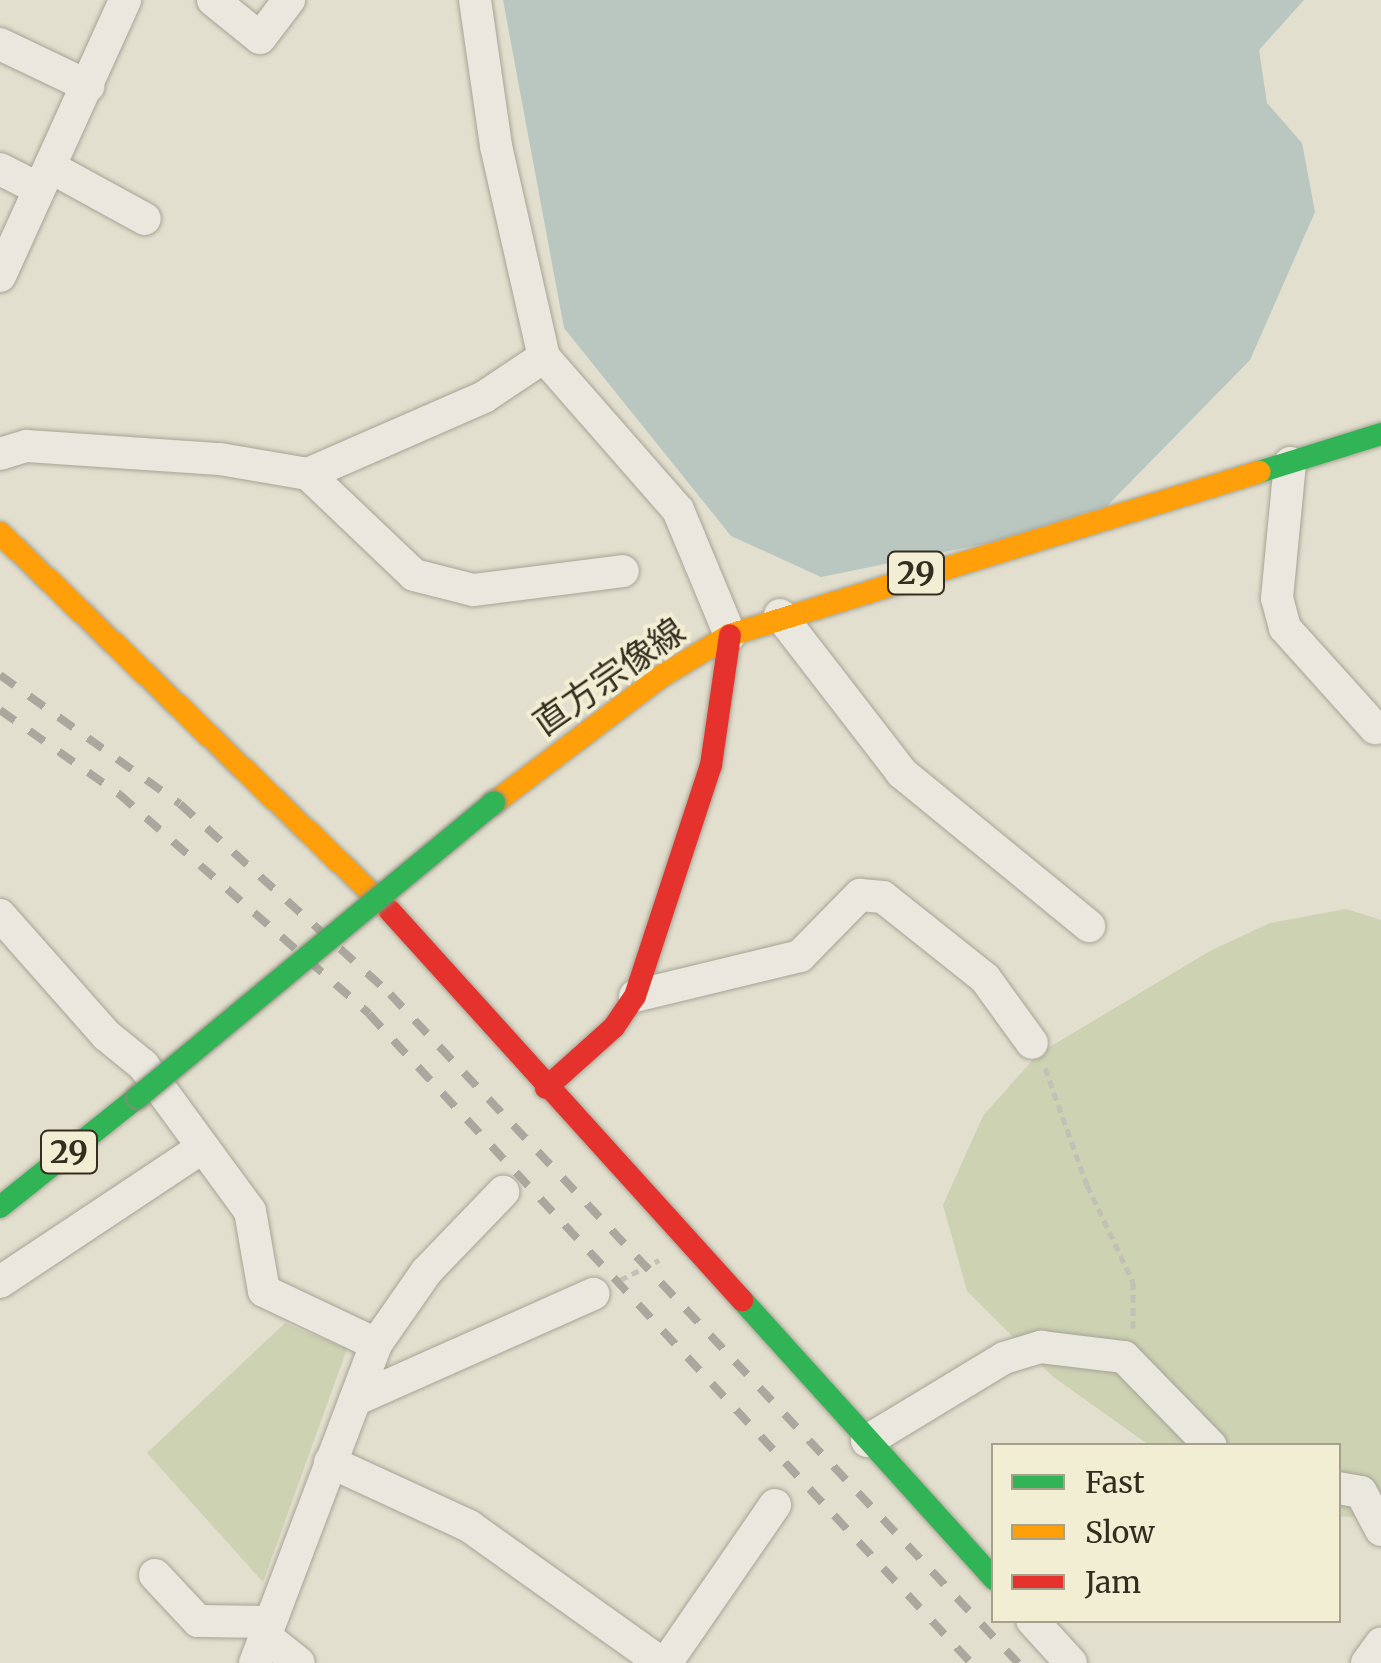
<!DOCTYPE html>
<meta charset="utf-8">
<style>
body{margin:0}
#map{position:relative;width:1381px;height:1663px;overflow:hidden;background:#e2dfce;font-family:Merriweather,"Noto Sans JP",serif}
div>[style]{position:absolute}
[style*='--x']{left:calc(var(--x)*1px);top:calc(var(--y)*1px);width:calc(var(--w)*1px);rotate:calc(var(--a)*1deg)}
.green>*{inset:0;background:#ccd2b2}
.water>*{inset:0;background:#b9c7c0}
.path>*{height:5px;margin-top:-2.5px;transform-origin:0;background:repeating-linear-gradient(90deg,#c3c0b5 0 8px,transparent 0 13px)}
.roads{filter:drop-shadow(0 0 2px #a7a396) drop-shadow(0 0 2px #a7a396)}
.street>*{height:32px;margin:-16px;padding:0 16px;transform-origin:16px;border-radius:16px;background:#eae8de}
.fast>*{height:22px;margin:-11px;padding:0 11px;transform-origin:11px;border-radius:11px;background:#30b455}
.slow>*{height:22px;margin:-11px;padding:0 11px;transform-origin:11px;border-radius:11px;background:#ff9f0a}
.jam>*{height:22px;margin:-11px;padding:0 11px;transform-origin:11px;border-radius:11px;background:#e5322d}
.rail>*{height:8px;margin-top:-4px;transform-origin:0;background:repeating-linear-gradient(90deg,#aaa89e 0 18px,transparent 0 36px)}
.bridges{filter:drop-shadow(0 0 2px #8d897d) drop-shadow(0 0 2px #8d897d)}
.fast-bridge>*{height:22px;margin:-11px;padding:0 11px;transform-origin:11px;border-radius:11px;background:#30b455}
span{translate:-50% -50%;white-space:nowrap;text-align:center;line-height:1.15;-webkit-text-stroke:8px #f2eed4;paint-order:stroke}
.shield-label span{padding:2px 8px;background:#f2eed4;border:2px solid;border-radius:8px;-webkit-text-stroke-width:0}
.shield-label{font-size:32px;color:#352d20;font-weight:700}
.street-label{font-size:35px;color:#352d20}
.legend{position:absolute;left:991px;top:1443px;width:350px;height:180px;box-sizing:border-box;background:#f2eed4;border:2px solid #a6a18c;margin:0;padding:12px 18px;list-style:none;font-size:30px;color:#352d20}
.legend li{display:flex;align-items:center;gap:20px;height:50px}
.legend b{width:50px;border:2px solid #a6a18c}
</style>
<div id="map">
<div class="green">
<i style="clip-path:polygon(1346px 909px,1381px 920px,1381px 1520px,1339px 1516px,1338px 1446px,1149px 1445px,1052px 1376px,967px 1291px,943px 1205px,983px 1116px,1038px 1054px,1210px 951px,1270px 923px)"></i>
<i style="clip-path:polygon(285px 1323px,347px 1349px,263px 1582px,147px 1453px)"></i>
</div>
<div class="water">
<i style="clip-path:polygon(503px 0,1304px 0,1259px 50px,1267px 103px,1302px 143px,1315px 212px,1250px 360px,1107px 506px,993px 542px,821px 577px,731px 536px,564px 328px)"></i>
</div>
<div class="path">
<i style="--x:1045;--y:1068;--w:124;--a:70.3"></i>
<i style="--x:1087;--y:1185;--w:107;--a:64.6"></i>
<i style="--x:1133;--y:1282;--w:46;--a:90"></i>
<i style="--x:620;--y:1280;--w:44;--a:-27.1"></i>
</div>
<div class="roads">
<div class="street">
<i style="--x:213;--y:0;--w:60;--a:39"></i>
<i style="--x:260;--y:38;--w:48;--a:-52.7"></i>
<i style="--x:475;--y:0;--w:148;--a:81.8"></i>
<i style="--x:496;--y:146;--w:216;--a:77.2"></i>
<i style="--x:544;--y:357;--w:203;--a:48.8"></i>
<i style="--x:678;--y:510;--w:135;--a:67.4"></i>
<i style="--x:0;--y:44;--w:98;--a:25.5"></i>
<i style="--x:50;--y:167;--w:108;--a:28.7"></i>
<i style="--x:0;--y:169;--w:44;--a:27.1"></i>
<i style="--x:0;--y:276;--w:303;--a:-65.6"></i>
<i style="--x:0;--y:454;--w:28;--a:-17"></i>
<i style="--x:27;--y:446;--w:193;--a:3.9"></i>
<i style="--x:220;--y:459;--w:89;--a:9.7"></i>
<i style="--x:308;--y:474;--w:192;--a:-23.6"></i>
<i style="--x:484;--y:397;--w:72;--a:-33.7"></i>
<i style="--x:1290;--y:463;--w:136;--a:95.5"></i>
<i style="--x:1277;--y:598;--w:31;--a:75"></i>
<i style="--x:1285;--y:628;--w:135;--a:48"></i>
<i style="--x:308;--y:474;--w:146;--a:43.6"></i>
<i style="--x:414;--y:575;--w:61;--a:14.3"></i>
<i style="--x:473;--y:590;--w:151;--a:-7.2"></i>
<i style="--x:780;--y:615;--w:200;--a:52.3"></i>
<i style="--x:902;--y:773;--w:242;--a:39.3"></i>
<i style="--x:0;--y:915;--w:160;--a:48.5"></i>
<i style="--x:106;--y:1035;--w:48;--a:39"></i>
<i style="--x:143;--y:1065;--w:181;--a:53.8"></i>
<i style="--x:250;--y:1211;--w:81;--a:80.1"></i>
<i style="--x:264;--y:1291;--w:124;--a:25.3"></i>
<i style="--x:635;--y:996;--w:170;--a:-13.6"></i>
<i style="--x:800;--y:956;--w:86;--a:-45.5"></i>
<i style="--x:860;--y:895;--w:23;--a:5"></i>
<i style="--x:883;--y:897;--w:130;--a:38.5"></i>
<i style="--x:985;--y:978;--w:80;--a:54.1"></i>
<i style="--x:0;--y:1282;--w:239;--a:-33.6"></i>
<i style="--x:355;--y:1400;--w:261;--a:-24"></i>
<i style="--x:867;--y:1441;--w:160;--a:-31.2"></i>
<i style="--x:1004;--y:1358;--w:39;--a:-17"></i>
<i style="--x:1041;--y:1347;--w:84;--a:6.9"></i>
<i style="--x:1124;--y:1357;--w:124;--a:45.7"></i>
<i style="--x:330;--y:1462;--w:153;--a:24.7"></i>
<i style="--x:469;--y:1526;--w:236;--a:35.5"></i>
<i style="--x:1338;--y:1488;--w:23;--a:10"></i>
<i style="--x:1361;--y:1492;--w:43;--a:62.2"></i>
<i style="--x:155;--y:1575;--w:63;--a:46.9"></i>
<i style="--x:198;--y:1621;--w:72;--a:0.8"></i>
<i style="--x:1032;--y:1620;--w:58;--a:47.8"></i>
<i style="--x:265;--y:1636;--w:43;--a:38.5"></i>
<i style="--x:255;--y:1663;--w:341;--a:-69.2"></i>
<i style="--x:376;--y:1344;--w:89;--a:-55.1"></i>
<i style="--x:427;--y:1271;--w:110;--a:-46.1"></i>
<i style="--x:666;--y:1663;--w:192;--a:-55.4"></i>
<i style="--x:1367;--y:1663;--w:24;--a:-54"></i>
</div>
<div class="fast">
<i style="--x:1259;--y:472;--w:128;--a:-17.3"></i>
<i style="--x:0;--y:1207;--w:176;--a:-38.6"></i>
<i style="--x:742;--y:1300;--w:376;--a:47.9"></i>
</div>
<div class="slow">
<i style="--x:0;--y:533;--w:543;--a:44.1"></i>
<i style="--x:494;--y:803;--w:211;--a:-37.1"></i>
<i style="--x:662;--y:676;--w:79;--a:-31.1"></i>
<i style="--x:730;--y:635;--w:554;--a:-17.13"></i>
</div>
<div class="jam">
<i style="--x:390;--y:911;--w:525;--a:47.86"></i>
<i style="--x:546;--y:1088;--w:91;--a:-41.9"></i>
<i style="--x:614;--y:1027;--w:37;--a:-56"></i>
<i style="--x:635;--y:996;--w:243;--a:-71.8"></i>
<i style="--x:711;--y:765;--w:131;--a:-81.7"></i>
</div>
</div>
<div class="rail">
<i style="--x:0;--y:675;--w:221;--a:35.6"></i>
<i style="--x:180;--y:804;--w:283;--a:42.1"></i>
<i style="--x:390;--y:994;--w:918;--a:46.81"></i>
<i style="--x:0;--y:710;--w:146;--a:35.2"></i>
<i style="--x:119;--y:794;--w:333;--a:41.3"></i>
<i style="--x:369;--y:1014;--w:885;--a:47.15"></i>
</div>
<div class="bridges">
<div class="fast-bridge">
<i style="--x:138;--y:1097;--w:462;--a:-39.6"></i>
</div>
</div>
<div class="shield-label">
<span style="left:916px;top:573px">29</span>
<span style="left:69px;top:1152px">29</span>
</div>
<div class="street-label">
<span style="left:609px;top:677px;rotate:-35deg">直方宗像線</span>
</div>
<ul class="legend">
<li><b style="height:12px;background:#30b455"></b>Fast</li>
<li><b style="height:12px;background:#ff9f0a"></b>Slow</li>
<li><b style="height:12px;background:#e5322d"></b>Jam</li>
</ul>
</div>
